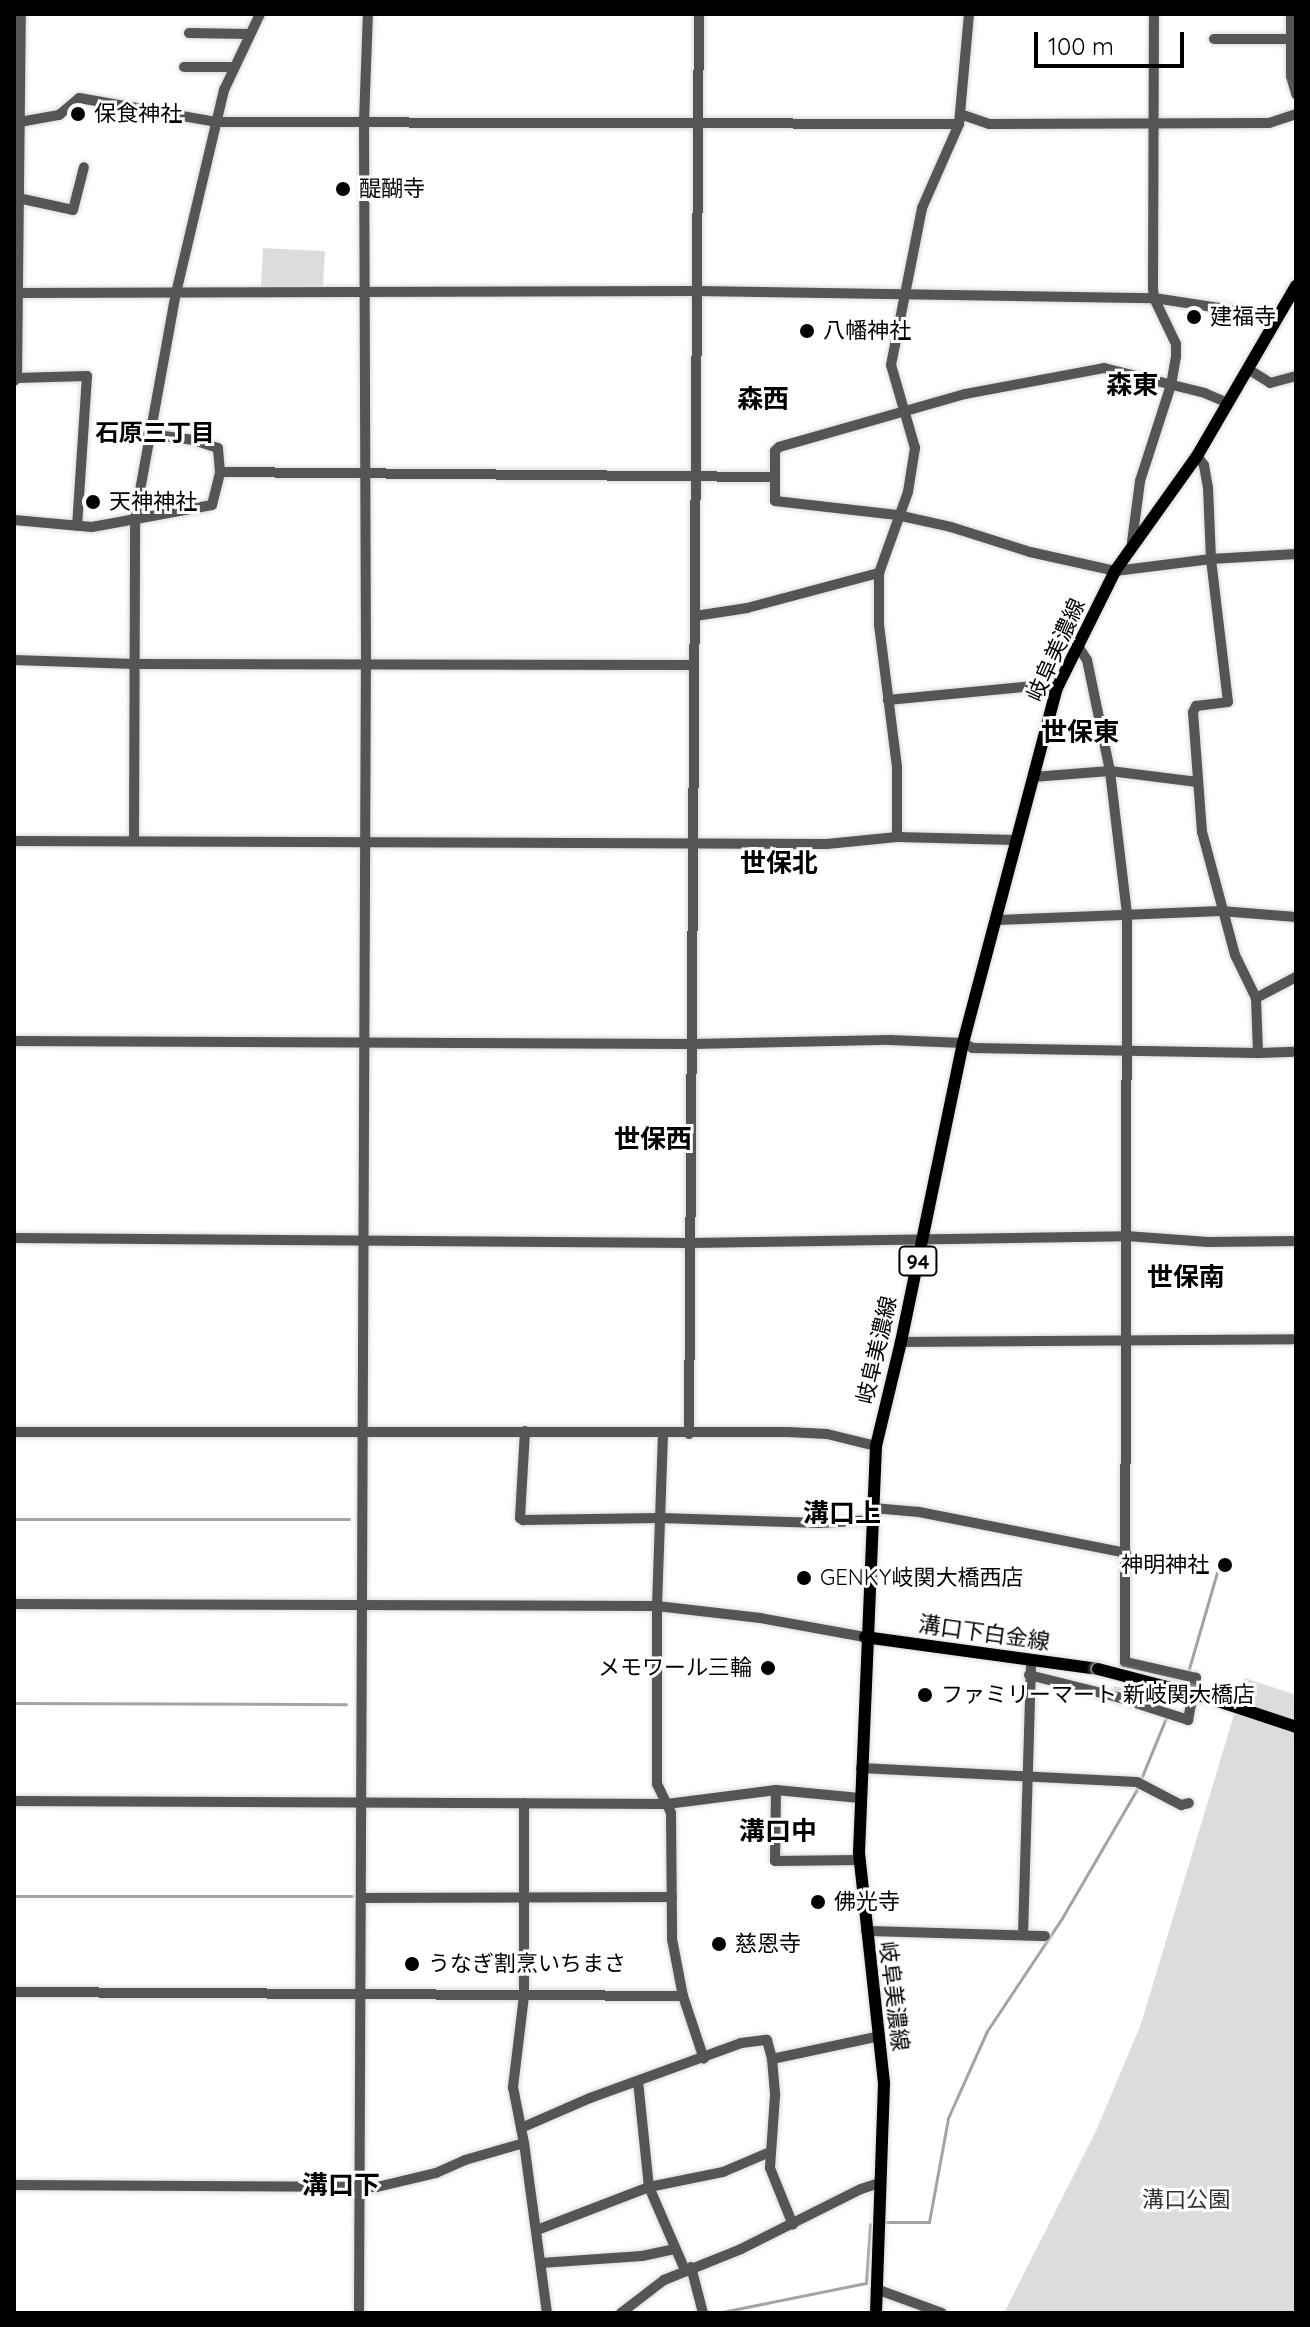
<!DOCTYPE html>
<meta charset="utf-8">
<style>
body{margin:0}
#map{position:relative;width:1310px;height:2327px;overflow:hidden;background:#fff;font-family:Quicksand,"Noto Sans JP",sans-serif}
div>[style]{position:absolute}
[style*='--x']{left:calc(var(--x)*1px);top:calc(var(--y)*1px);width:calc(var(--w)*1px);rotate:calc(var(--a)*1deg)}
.green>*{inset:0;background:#dcdcdc;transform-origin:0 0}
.stream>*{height:3px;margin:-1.5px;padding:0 1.5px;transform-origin:1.5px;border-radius:1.5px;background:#a3a3a3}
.minor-tunnel>*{height:10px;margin-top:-5px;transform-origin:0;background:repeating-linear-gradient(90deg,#d9d9d9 0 10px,transparent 0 15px)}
.roads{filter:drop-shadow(0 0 2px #dbdbdb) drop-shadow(0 0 2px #dbdbdb)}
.minor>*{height:10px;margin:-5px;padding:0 5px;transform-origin:5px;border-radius:5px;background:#555}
.major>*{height:12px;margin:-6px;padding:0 6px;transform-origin:6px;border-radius:6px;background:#000}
.bridges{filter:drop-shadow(0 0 2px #dbdbdb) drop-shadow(0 0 2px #dbdbdb)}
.major-bridge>*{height:12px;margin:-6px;padding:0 6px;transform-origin:6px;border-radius:6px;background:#000}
.dots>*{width:22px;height:22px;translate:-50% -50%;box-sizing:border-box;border:4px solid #fff;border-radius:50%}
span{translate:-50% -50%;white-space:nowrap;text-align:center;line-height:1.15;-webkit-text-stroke:6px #fff;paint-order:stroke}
.shield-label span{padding:2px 6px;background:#fff;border:2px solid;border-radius:6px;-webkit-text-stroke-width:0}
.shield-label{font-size:20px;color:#000;font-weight:700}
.poi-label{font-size:22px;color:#000}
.left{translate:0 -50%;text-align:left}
.right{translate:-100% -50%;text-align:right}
.street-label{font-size:22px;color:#000}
.park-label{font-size:22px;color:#333}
.neighbourhood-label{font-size:24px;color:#000;font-weight:700}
.quarter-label{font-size:26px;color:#000;font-weight:700}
.frame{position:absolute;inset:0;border:16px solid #000;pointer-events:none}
.scale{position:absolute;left:1034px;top:32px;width:150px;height:36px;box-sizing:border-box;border:4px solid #000;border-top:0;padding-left:10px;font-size:24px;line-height:28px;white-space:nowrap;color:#000;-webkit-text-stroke:6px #fff;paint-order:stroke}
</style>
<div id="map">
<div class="green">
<i style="left:263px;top:248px;width:62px;height:41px;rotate:3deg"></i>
<i style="clip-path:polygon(1245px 1678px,1296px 1695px,1296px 2313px,1004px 2313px,1096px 2131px,1141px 2024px)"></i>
</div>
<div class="stream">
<i style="--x:14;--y:1519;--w:335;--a:0"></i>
<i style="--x:1188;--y:1672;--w:104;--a:-73.8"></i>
<i style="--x:14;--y:1703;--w:332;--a:0.2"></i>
<i style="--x:14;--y:1896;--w:338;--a:0"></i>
<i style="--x:885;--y:2222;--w:44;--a:0"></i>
<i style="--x:929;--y:2222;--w:106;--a:-79.6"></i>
<i style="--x:948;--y:2118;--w:95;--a:-65.9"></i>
<i style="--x:987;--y:2031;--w:136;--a:-56.4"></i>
<i style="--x:1062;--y:1918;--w:147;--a:-59.8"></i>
<i style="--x:1136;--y:1791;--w:79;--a:-67.7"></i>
<i style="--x:717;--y:2313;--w:152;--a:-11.4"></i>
<i style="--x:866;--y:2283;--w:59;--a:-86.1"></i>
</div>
<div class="minor-tunnel">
<i style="--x:1117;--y:1697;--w:36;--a:-77"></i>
</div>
<div class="roads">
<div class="minor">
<i style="--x:1291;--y:14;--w:62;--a:90"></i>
<i style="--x:1291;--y:76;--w:19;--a:74"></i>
<i style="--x:189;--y:33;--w:60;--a:1"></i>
<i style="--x:1214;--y:39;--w:78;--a:0"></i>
<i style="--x:184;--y:67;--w:49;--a:0"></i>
<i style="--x:960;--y:114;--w:31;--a:19"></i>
<i style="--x:989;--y:124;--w:280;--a:-0.2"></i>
<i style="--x:1269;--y:123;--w:28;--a:-18"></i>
<i style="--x:14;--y:123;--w:46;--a:-10.1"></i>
<i style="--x:59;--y:115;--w:26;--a:-40"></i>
<i style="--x:79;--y:98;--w:139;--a:9.9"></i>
<i style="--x:216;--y:122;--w:743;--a:0.15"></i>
<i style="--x:18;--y:198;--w:56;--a:12.3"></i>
<i style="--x:73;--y:210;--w:44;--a:-75.7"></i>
<i style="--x:14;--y:293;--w:683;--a:-0.17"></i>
<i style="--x:697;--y:291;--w:457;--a:0.9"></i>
<i style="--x:1154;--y:298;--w:125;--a:8.7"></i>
<i style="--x:1248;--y:369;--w:26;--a:32"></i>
<i style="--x:1270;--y:383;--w:27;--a:-15"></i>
<i style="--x:17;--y:378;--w:70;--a:-1.6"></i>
<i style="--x:87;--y:376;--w:150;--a:93.8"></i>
<i style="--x:14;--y:381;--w:4;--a:-45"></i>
<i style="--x:17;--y:378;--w:364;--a:-89.4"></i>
<i style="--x:1228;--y:403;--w:25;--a:-157"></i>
<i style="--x:1205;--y:393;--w:104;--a:-166.1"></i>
<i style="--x:1104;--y:368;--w:141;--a:169.4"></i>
<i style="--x:965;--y:394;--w:193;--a:164.1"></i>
<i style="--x:779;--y:447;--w:6;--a:135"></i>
<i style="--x:775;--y:451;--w:50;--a:90"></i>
<i style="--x:775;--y:501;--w:123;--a:6.5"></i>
<i style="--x:897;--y:515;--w:55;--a:12.5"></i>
<i style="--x:951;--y:527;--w:83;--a:17.6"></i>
<i style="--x:1030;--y:552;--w:87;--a:12.6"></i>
<i style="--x:1115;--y:571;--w:97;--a:-7.1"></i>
<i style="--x:1211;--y:559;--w:85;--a:-3.4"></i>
<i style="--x:220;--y:472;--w:554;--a:0.52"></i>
<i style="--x:14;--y:520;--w:78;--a:5.1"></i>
<i style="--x:92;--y:527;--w:122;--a:-10.4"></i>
<i style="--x:212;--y:505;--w:34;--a:-76"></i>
<i style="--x:220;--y:472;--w:24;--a:-95"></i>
<i style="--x:218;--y:448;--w:25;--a:-162"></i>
<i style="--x:194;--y:440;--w:46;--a:-172.6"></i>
<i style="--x:1132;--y:542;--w:62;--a:-82.5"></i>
<i style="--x:1140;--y:481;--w:101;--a:-72.1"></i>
<i style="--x:1171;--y:385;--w:29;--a:-80"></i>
<i style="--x:1176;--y:356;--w:12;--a:-90"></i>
<i style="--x:1176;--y:344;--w:51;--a:-115.6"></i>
<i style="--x:1154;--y:298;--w:10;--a:-96"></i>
<i style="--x:1153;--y:288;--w:274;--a:-89.8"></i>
<i style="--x:695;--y:616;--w:53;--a:-8.7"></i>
<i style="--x:747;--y:608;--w:137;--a:-14.9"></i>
<i style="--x:14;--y:660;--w:120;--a:1.9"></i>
<i style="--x:134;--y:664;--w:559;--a:0.1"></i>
<i style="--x:888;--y:700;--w:157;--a:-5.5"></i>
<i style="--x:1044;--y:685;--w:13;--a:13"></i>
<i style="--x:1033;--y:777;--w:77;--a:-4.5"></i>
<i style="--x:1110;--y:771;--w:88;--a:7.2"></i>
<i style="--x:897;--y:837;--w:70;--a:-90"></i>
<i style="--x:897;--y:767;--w:143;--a:-97.2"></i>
<i style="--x:879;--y:625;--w:52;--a:-90"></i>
<i style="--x:879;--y:573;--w:86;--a:-70.3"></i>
<i style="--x:908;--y:492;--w:45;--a:-81"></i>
<i style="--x:915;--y:448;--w:86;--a:-106.1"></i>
<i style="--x:891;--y:365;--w:160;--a:-78.8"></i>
<i style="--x:922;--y:208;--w:92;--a:-66.2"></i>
<i style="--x:959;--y:124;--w:110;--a:-84.8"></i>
<i style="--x:14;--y:841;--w:813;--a:0.21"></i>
<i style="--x:827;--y:844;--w:70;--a:-5.7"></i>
<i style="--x:897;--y:837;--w:119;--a:1.4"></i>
<i style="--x:134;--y:841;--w:323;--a:-89.8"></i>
<i style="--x:135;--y:518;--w:229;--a:-79.7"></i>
<i style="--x:176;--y:293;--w:209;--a:-76.7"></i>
<i style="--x:224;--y:90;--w:84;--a:-64.7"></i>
<i style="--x:998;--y:920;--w:223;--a:-2.3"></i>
<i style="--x:1221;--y:911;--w:75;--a:4.6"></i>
<i style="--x:1256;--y:998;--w:45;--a:-27.7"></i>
<i style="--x:14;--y:1041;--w:679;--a:0.25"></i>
<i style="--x:693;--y:1044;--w:197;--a:-1.2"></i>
<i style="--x:890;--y:1040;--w:73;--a:2.4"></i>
<i style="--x:963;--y:1043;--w:11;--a:27"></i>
<i style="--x:973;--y:1048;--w:285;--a:1"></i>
<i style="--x:1258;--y:1053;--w:55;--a:-92.1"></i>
<i style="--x:1256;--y:998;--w:48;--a:-116"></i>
<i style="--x:1235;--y:955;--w:127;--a:-105"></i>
<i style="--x:1202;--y:832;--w:120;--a:-94.3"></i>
<i style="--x:1193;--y:712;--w:7;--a:-63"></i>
<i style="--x:1196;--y:706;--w:32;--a:-7"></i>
<i style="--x:1228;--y:702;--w:144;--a:-96.8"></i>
<i style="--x:1211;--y:559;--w:71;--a:-92.4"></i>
<i style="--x:1208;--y:488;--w:23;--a:-100"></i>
<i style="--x:1204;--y:465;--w:11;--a:-128"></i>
<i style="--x:1258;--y:1053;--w:38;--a:-2"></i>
<i style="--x:14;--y:1238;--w:678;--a:0.42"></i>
<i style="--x:692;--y:1243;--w:434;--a:-0.9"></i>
<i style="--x:1126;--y:1236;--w:82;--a:4.2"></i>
<i style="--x:1208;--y:1242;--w:88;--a:-0.7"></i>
<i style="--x:901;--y:1342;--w:395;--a:-0.4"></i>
<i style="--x:525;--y:1431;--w:87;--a:93.3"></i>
<i style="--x:520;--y:1518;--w:4;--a:34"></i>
<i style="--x:523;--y:1520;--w:137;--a:-0.8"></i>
<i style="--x:660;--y:1518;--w:160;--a:1.8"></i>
<i style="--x:820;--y:1523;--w:52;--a:-3.3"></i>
<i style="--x:14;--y:1432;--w:774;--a:0"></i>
<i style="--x:788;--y:1432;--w:39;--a:3"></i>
<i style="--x:827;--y:1434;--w:50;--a:13.8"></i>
<i style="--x:663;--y:1434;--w:172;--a:92"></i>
<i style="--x:657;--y:1606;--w:178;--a:90"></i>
<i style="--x:657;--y:1784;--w:32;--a:64"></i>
<i style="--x:671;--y:1813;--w:126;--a:89.5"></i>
<i style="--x:672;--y:1939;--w:58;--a:79.1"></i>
<i style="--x:683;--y:1996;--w:66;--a:71.6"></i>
<i style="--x:689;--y:1434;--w:1420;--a:-89.6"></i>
<i style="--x:873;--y:1508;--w:46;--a:5"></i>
<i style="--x:919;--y:1512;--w:211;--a:11.2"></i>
<i style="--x:14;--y:1604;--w:643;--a:0.18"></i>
<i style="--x:657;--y:1606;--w:104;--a:6.6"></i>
<i style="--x:760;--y:1618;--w:107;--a:10.3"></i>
<i style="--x:1029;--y:1675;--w:91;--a:14"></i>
<i style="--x:1117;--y:1697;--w:75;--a:17.9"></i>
<i style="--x:1188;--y:1720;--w:43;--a:-79.2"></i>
<i style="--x:1196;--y:1678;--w:73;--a:-167.3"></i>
<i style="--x:1125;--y:1662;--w:748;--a:-89.85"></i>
<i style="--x:1127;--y:914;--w:144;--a:-96.8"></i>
<i style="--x:1110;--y:771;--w:113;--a:-101.7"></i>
<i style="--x:1087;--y:660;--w:17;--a:-123"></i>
<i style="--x:861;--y:1768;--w:276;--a:2.9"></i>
<i style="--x:1137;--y:1782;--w:50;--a:27.6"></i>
<i style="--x:1181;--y:1805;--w:8;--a:-14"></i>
<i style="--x:776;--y:1790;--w:71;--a:90.8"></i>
<i style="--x:775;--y:1861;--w:84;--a:-0.7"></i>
<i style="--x:14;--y:1801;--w:653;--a:0.26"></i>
<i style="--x:667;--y:1804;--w:110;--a:-7.3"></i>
<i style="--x:776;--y:1790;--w:84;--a:5.4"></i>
<i style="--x:524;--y:1803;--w:193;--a:90"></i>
<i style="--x:524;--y:1996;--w:92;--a:96.9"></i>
<i style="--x:513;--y:2087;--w:57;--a:78.9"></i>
<i style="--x:524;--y:2143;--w:172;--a:82.3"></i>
<i style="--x:361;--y:1898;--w:311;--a:-0.2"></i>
<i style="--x:866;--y:1931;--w:179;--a:1.6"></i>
<i style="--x:1023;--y:1935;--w:275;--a:-88.3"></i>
<i style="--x:14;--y:1992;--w:669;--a:0.34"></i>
<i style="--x:772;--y:2059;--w:37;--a:85"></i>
<i style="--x:775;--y:2096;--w:72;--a:94"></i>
<i style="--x:770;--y:2168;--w:61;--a:68"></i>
<i style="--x:638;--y:2081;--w:107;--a:84.1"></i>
<i style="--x:649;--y:2187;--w:90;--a:66.6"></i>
<i style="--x:521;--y:2128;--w:75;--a:-23.5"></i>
<i style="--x:590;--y:2098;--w:161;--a:-20"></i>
<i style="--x:741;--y:2043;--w:26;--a:-7"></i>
<i style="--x:767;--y:2040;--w:20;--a:75"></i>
<i style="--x:772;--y:2059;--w:110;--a:-12"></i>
<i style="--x:14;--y:2185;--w:363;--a:0.3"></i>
<i style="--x:377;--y:2187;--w:61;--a:-13.3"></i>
<i style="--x:436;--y:2173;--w:32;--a:-24"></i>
<i style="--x:465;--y:2160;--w:61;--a:-16.1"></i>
<i style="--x:537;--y:2230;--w:120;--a:-21"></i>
<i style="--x:649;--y:2187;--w:76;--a:-11.5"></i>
<i style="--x:723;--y:2172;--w:51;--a:-23.1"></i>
<i style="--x:541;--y:2263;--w:101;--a:-4"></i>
<i style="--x:642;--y:2256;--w:33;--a:-12"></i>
<i style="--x:691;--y:2267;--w:48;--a:75.4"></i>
<i style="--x:876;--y:2289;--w:70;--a:20"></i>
<i style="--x:359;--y:2313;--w:1649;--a:-89.76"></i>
<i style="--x:366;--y:664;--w:543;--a:-90.21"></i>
<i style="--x:364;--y:121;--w:107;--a:-87.9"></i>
<i style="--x:621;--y:2313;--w:54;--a:-37.5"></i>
<i style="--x:664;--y:2280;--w:83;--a:-21.9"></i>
<i style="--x:741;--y:2249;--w:134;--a:-26.6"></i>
<i style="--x:861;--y:2189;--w:20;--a:-18"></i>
</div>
<div class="major">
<i style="--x:865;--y:1637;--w:235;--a:7.8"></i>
<i style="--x:876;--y:2313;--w:230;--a:-88"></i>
<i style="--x:884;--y:2083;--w:232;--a:-96.2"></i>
<i style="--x:859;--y:1852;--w:406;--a:-87.6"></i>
<i style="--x:876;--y:1446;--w:107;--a:-76.5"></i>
<i style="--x:901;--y:1342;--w:305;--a:-78.3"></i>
<i style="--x:963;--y:1043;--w:367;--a:-75.2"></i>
<i style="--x:1057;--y:688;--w:131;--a:-63.6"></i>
<i style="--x:1115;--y:571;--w:141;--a:-54.5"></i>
<i style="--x:1197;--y:456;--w:197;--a:-59.8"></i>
</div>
</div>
<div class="bridges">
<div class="major-bridge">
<i style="--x:1098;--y:1669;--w:115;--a:14.6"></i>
<i style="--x:1209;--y:1698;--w:92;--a:18.4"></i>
</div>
</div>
<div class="dots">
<i style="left:78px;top:114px;background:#000"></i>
<i style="left:343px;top:189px;background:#000"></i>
<i style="left:1194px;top:317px;background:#000"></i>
<i style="left:807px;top:331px;background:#000"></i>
<i style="left:93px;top:502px;background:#000"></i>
<i style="left:1225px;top:1565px;background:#000"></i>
<i style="left:804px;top:1578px;background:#000"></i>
<i style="left:768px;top:1668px;background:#000"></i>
<i style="left:925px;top:1695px;background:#000"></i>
<i style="left:818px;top:1902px;background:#000"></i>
<i style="left:719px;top:1944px;background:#000"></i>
<i style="left:412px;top:1964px;background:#000"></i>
</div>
<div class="shield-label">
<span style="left:918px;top:1261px">94</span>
</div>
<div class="poi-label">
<span class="left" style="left:94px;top:114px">保食神社</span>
<span class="left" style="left:359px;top:189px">醍醐寺</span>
<span class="left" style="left:1210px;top:317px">建福寺</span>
<span class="left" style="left:823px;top:331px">八幡神社</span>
<span class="left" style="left:109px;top:502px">天神神社</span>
<span class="right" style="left:1209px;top:1565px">神明神社</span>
<span class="left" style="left:820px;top:1578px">GENKY岐関大橋西店</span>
<span class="right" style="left:752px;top:1668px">メモワール三輪</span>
<span class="left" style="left:941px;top:1695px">ファミリーマート 新岐関大橋店</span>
<span class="left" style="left:834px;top:1902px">佛光寺</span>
<span class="left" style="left:735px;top:1944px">慈恩寺</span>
<span class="left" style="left:428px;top:1964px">うなぎ割烹いちまさ</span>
</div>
<div class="street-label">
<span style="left:1056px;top:650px;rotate:-66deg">岐阜美濃線</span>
<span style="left:877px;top:1350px;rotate:-77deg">岐阜美濃線</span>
<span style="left:984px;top:1633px;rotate:8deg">溝口下白金線</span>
<span style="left:894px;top:1996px;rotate:83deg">岐阜美濃線</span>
</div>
<div class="park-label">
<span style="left:1186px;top:2200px">溝口公園</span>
</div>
<div class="neighbourhood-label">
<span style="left:155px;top:433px">石原三丁目</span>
</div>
<div class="quarter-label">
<span style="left:1132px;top:385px">森東</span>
<span style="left:763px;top:399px">森西</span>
<span style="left:1080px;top:732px">世保東</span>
<span style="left:779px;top:863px">世保北</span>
<span style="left:653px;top:1139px">世保西</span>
<span style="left:1186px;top:1277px">世保南</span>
<span style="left:842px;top:1513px">溝口上</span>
<span style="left:778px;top:1831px">溝口中</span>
<span style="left:341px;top:2185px">溝口下</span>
</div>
<div class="frame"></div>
<div class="scale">100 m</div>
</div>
